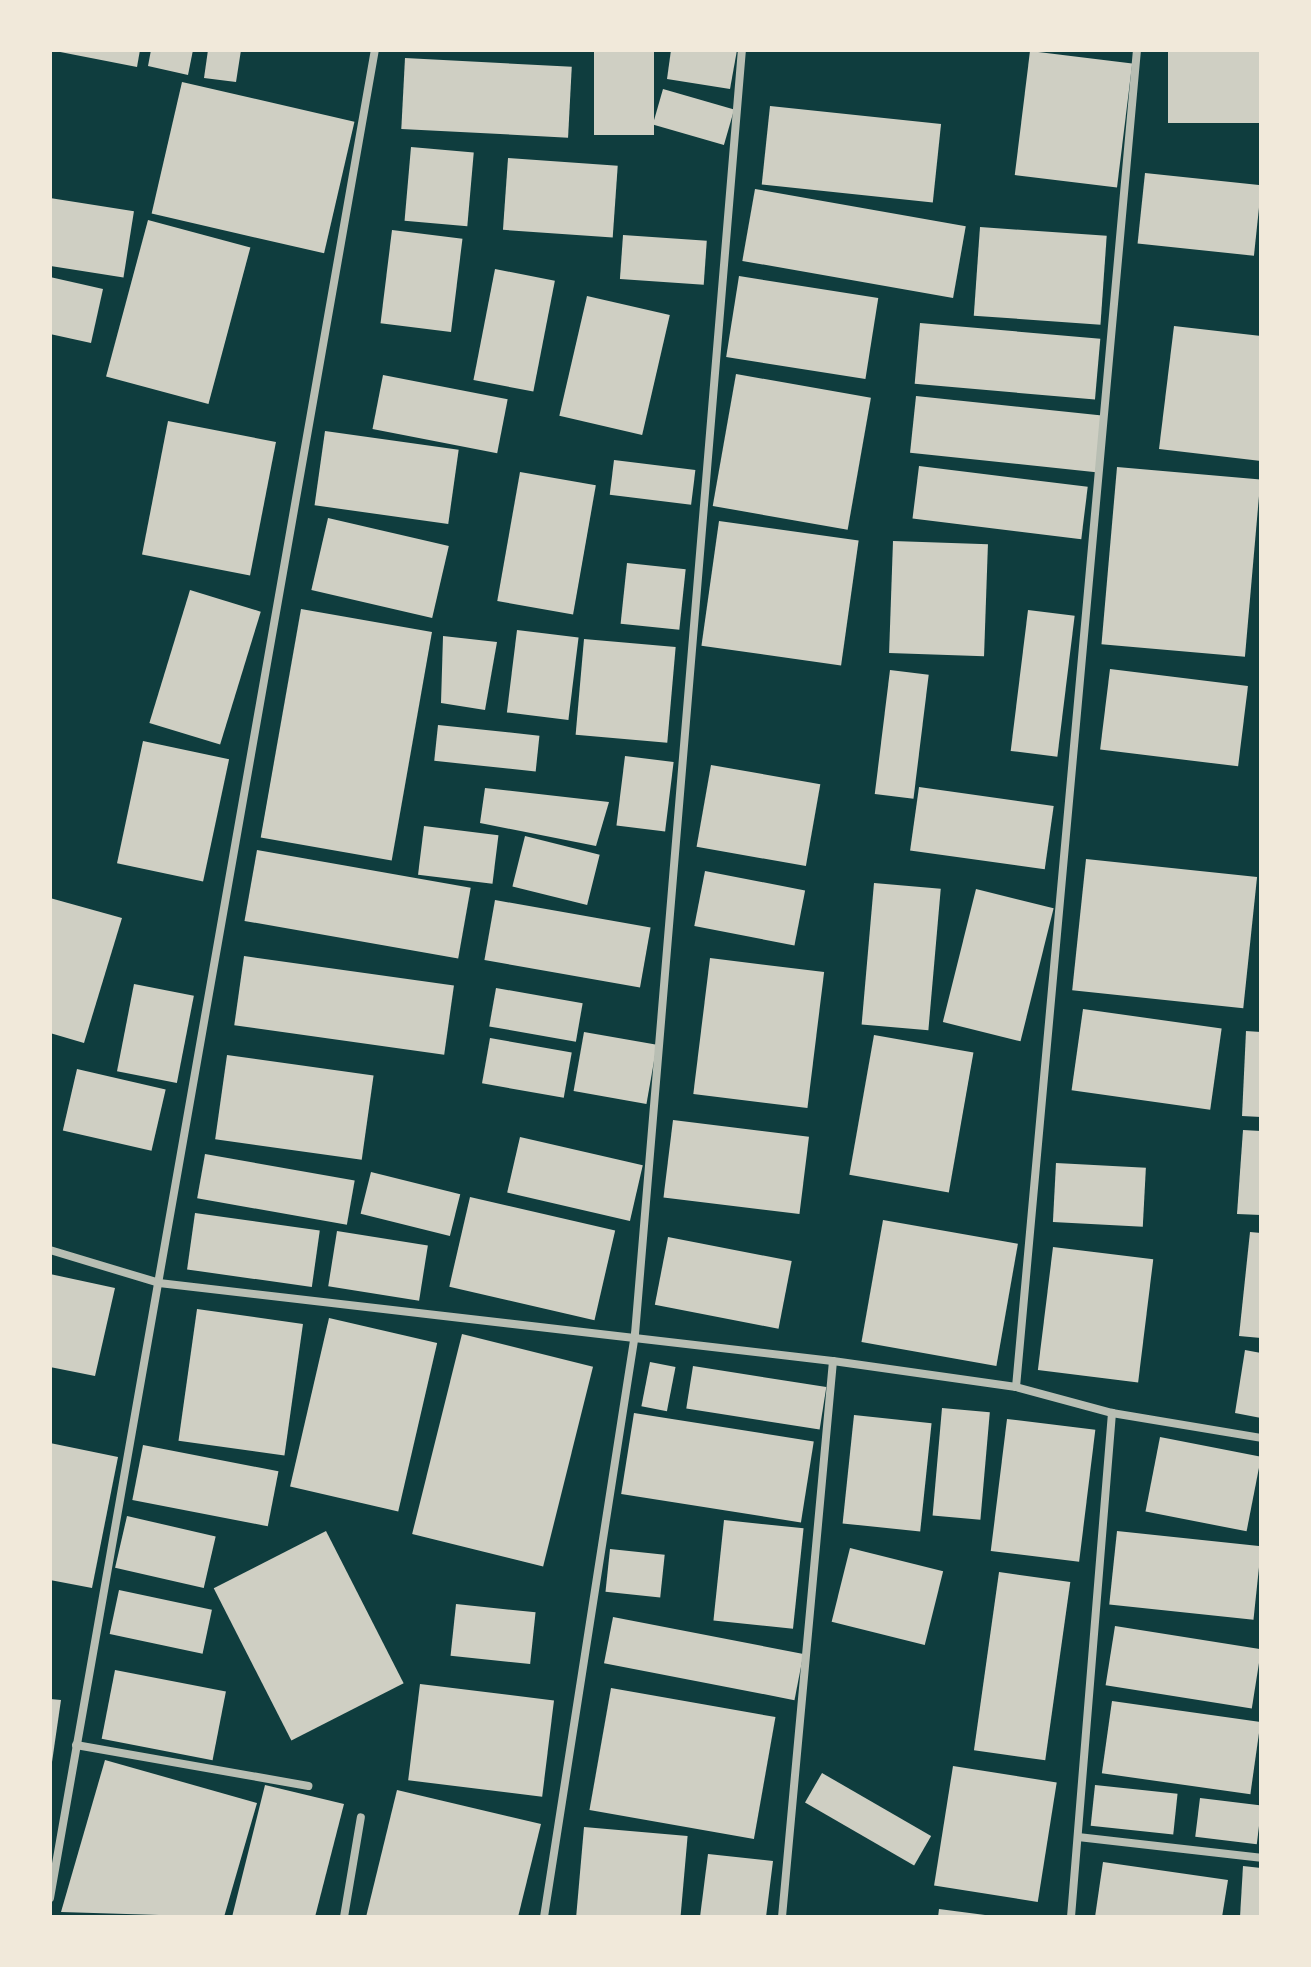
<!DOCTYPE html>
<style>
body{margin:0}
#map{position:relative;width:1311px;height:1967px;overflow:hidden;background:#0f3d3e;font-family:"Public Sans",sans-serif}
div>[style]{position:absolute}
[style*='--x']{left:calc(var(--x)*1px);top:calc(var(--y)*1px);width:calc(var(--w)*1px);rotate:calc(var(--a)*1deg)}
.building>*{inset:0;background:#cfcfc3;transform-origin:0 0}
.minor>*{height:8px;margin:-4px;padding:0 4px;transform-origin:4px;border-radius:4px;background:#b8beb3}
span{translate:-50% -50%;white-space:nowrap;text-align:center;line-height:1.15;-webkit-text-stroke:6px #f1e9da;paint-order:stroke}
.frame{position:absolute;inset:0;border:52px solid #f1e9da;pointer-events:none}
</style>
<div id="map">
<div class="building">
<i style="clip-path:polygon(50px 50px,140px 50px,137px 67px)"></i>
<i style="clip-path:polygon(151px 50px,193px 50px,188px 75px,148px 66px)"></i>
<i style="clip-path:polygon(208px 50px,241px 50px,236px 82px,204px 78px)"></i>
<i style="left:594px;top:50px;width:60px;height:85px"></i>
<i style="clip-path:polygon(671px 50px,737px 50px,730px 89px,667px 79px)"></i>
<i style="left:1168px;top:50px;width:93px;height:73px"></i>
<i style="left:1030px;top:51px;width:103px;height:125px;rotate:7deg"></i>
<i style="left:405px;top:58px;width:167px;height:71px;rotate:3deg"></i>
<i style="left:182px;top:82px;width:177px;height:135px;rotate:13deg"></i>
<i style="left:663px;top:89px;width:74px;height:37px;rotate:16deg"></i>
<i style="left:770px;top:106px;width:172px;height:79px;rotate:6deg"></i>
<i style="left:411px;top:147px;width:63px;height:74px;rotate:5deg"></i>
<i style="left:508px;top:158px;width:110px;height:72px;rotate:4deg"></i>
<i style="left:1145px;top:173px;width:117px;height:71px;rotate:6deg"></i>
<i style="left:755px;top:189px;width:214px;height:73px;rotate:10deg"></i>
<i style="left:50px;top:198px;width:85px;height:67px;rotate:9deg"></i>
<i style="left:148px;top:220px;width:106px;height:162px;rotate:15deg"></i>
<i style="left:980px;top:227px;width:127px;height:89px;rotate:4deg"></i>
<i style="left:392px;top:230px;width:71px;height:94px;rotate:7deg"></i>
<i style="left:623px;top:235px;width:84px;height:44px;rotate:4deg"></i>
<i style="left:495px;top:269px;width:61px;height:113px;rotate:11deg"></i>
<i style="left:739px;top:276px;width:141px;height:82px;rotate:9deg"></i>
<i style="clip-path:polygon(50px 277px,103px 289px,91px 343px,50px 334px)"></i>
<i style="left:587px;top:296px;width:85px;height:123px;rotate:13deg"></i>
<i style="left:920px;top:323px;width:181px;height:61px;rotate:5deg"></i>
<i style="clip-path:polygon(1174px 326px,1261px 336px,1261px 461px,1159px 449px)"></i>
<i style="left:736px;top:374px;width:137px;height:134px;rotate:10deg"></i>
<i style="left:383px;top:375px;width:127px;height:55px;rotate:11deg"></i>
<i style="left:916px;top:396px;width:187px;height:57px;rotate:6deg"></i>
<i style="left:168px;top:421px;width:110px;height:136px;rotate:11deg"></i>
<i style="left:325px;top:431px;width:135px;height:75px;rotate:8deg"></i>
<i style="left:614px;top:460px;width:82px;height:35px;rotate:7deg"></i>
<i style="left:919px;top:466px;width:170px;height:53px;rotate:7deg"></i>
<i style="left:1117px;top:467px;width:144px;height:178px;rotate:5deg"></i>
<i style="left:520px;top:472px;width:77px;height:131px;rotate:10deg"></i>
<i style="left:328px;top:518px;width:124px;height:74px;rotate:13deg"></i>
<i style="left:719px;top:521px;width:141px;height:126px;rotate:8deg"></i>
<i style="left:893px;top:541px;width:95px;height:112px;rotate:2deg"></i>
<i style="left:627px;top:563px;width:59px;height:61px;rotate:6deg"></i>
<i style="left:190px;top:590px;width:74px;height:139px;rotate:17deg"></i>
<i style="left:301px;top:609px;width:133px;height:232px;rotate:10deg"></i>
<i style="left:1028px;top:610px;width:47px;height:142px;rotate:7deg"></i>
<i style="left:517px;top:630px;width:62px;height:83px;rotate:7deg"></i>
<i style="clip-path:polygon(443px 636px,497px 642px,485px 710px,441px 703px)"></i>
<i style="left:584px;top:639px;width:92px;height:96px;rotate:5deg"></i>
<i style="left:1110px;top:669px;width:139px;height:81px;rotate:7deg"></i>
<i style="left:890px;top:670px;width:39px;height:125px;rotate:7deg"></i>
<i style="left:438px;top:725px;width:102px;height:36px;rotate:6deg"></i>
<i style="left:143px;top:741px;width:88px;height:125px;rotate:12deg"></i>
<i style="left:625px;top:756px;width:49px;height:70px;rotate:7deg"></i>
<i style="left:711px;top:765px;width:111px;height:83px;rotate:10deg"></i>
<i style="left:919px;top:787px;width:136px;height:64px;rotate:8deg"></i>
<i style="clip-path:polygon(485px 788px,609px 802px,596px 846px,480px 823px)"></i>
<i style="left:424px;top:826px;width:75px;height:49px;rotate:7deg"></i>
<i style="left:525px;top:836px;width:77px;height:52px;rotate:14deg"></i>
<i style="left:257px;top:850px;width:217px;height:72px;rotate:10deg"></i>
<i style="left:1086px;top:859px;width:172px;height:132px;rotate:6deg"></i>
<i style="left:705px;top:871px;width:102px;height:56px;rotate:11deg"></i>
<i style="left:874px;top:883px;width:67px;height:142px;rotate:5deg"></i>
<i style="left:976px;top:889px;width:80px;height:137px;rotate:14deg"></i>
<i style="clip-path:polygon(50px 898px,122px 918px,84px 1043px,50px 1033px)"></i>
<i style="left:495px;top:900px;width:158px;height:61px;rotate:10deg"></i>
<i style="left:244px;top:956px;width:212px;height:70px;rotate:8deg"></i>
<i style="left:710px;top:958px;width:115px;height:137px;rotate:7deg"></i>
<i style="left:134px;top:984px;width:61px;height:89px;rotate:11deg"></i>
<i style="left:496px;top:988px;width:88px;height:39px;rotate:10deg"></i>
<i style="left:1083px;top:1009px;width:140px;height:82px;rotate:8deg"></i>
<i style="clip-path:polygon(1246px 1031px,1261px 1032px,1261px 1117px,1242px 1116px)"></i>
<i style="left:584px;top:1032px;width:74px;height:60px;rotate:10deg"></i>
<i style="left:874px;top:1035px;width:101px;height:142px;rotate:10deg"></i>
<i style="left:490px;top:1038px;width:83px;height:46px;rotate:10deg"></i>
<i style="left:227px;top:1055px;width:148px;height:85px;rotate:8deg"></i>
<i style="left:77px;top:1069px;width:91px;height:63px;rotate:13deg"></i>
<i style="left:673px;top:1120px;width:137px;height:78px;rotate:7deg"></i>
<i style="clip-path:polygon(1243px 1130px,1261px 1131px,1261px 1215px,1237px 1214px)"></i>
<i style="left:520px;top:1137px;width:126px;height:57px;rotate:13deg"></i>
<i style="left:205px;top:1154px;width:152px;height:45px;rotate:10deg"></i>
<i style="left:1056px;top:1163px;width:90px;height:59px;rotate:3deg"></i>
<i style="left:371px;top:1172px;width:92px;height:43px;rotate:14deg"></i>
<i style="left:470px;top:1197px;width:149px;height:92px;rotate:13deg"></i>
<i style="left:195px;top:1213px;width:126px;height:57px;rotate:8deg"></i>
<i style="left:883px;top:1220px;width:137px;height:124px;rotate:10deg"></i>
<i style="left:337px;top:1231px;width:92px;height:56px;rotate:9deg"></i>
<i style="clip-path:polygon(1250px 1232px,1261px 1233px,1261px 1338px,1239px 1336px)"></i>
<i style="left:668px;top:1237px;width:126px;height:69px;rotate:11deg"></i>
<i style="left:1053px;top:1247px;width:101px;height:124px;rotate:7deg"></i>
<i style="clip-path:polygon(50px 1274px,115px 1288px,95px 1376px,50px 1367px)"></i>
<i style="left:197px;top:1309px;width:107px;height:133px;rotate:8deg"></i>
<i style="left:329px;top:1318px;width:111px;height:173px;rotate:13deg"></i>
<i style="left:462px;top:1334px;width:135px;height:206px;rotate:14deg"></i>
<i style="clip-path:polygon(1245px 1350px,1261px 1353px,1261px 1418px,1235px 1413px)"></i>
<i style="left:650px;top:1362px;width:26px;height:45px;rotate:11deg"></i>
<i style="left:693px;top:1366px;width:135px;height:43px;rotate:9deg"></i>
<i style="left:942px;top:1408px;width:48px;height:108px;rotate:5deg"></i>
<i style="left:634px;top:1413px;width:182px;height:82px;rotate:9deg"></i>
<i style="left:854px;top:1415px;width:78px;height:109px;rotate:6deg"></i>
<i style="left:1007px;top:1419px;width:89px;height:133px;rotate:7deg"></i>
<i style="left:1160px;top:1437px;width:103px;height:76px;rotate:11deg"></i>
<i style="clip-path:polygon(50px 1443px,118px 1457px,92px 1588px,50px 1580px)"></i>
<i style="left:143px;top:1445px;width:138px;height:56px;rotate:11deg"></i>
<i style="left:127px;top:1516px;width:91px;height:53px;rotate:13deg"></i>
<i style="left:724px;top:1520px;width:80px;height:101px;rotate:6deg"></i>
<i style="left:326px;top:1531px;width:171px;height:126px;rotate:63deg"></i>
<i style="left:1117px;top:1531px;width:145px;height:74px;rotate:6deg"></i>
<i style="left:850px;top:1548px;width:96px;height:76px;rotate:14deg"></i>
<i style="left:610px;top:1549px;width:55px;height:43px;rotate:6deg"></i>
<i style="left:999px;top:1572px;width:72px;height:180px;rotate:8deg"></i>
<i style="left:119px;top:1590px;width:95px;height:45px;rotate:12deg"></i>
<i style="left:456px;top:1604px;width:80px;height:52px;rotate:6deg"></i>
<i style="left:613px;top:1617px;width:194px;height:47px;rotate:11deg"></i>
<i style="left:1115px;top:1626px;width:148px;height:60px;rotate:9deg"></i>
<i style="left:115px;top:1670px;width:113px;height:70px;rotate:11deg"></i>
<i style="left:420px;top:1684px;width:135px;height:97px;rotate:7deg"></i>
<i style="left:611px;top:1688px;width:167px;height:124px;rotate:10deg"></i>
<i style="clip-path:polygon(50px 1699px,61px 1700px,52px 1762px,50px 1762px)"></i>
<i style="left:1112px;top:1701px;width:150px;height:73px;rotate:8deg"></i>
<i style="clip-path:polygon(105px 1760px,257px 1803px,224px 1917px,61px 1912px)"></i>
<i style="left:953px;top:1766px;width:105px;height:121px;rotate:9deg"></i>
<i style="left:822px;top:1773px;width:126px;height:34px;rotate:30deg"></i>
<i style="clip-path:polygon(265px 1785px,344px 1804px,315px 1917px,232px 1917px)"></i>
<i style="left:1095px;top:1785px;width:83px;height:41px;rotate:6deg"></i>
<i style="clip-path:polygon(397px 1790px,541px 1824px,518px 1917px,366px 1917px)"></i>
<i style="left:1200px;top:1798px;width:62px;height:39px;rotate:7deg"></i>
<i style="left:584px;top:1827px;width:104px;height:91px;rotate:5deg"></i>
<i style="clip-path:polygon(708px 1854px,773px 1861px,766px 1917px,700px 1917px)"></i>
<i style="clip-path:polygon(1103px 1862px,1228px 1880px,1222px 1917px,1095px 1917px)"></i>
<i style="clip-path:polygon(1243px 1866px,1261px 1868px,1261px 1917px,1240px 1917px)"></i>
<i style="clip-path:polygon(939px 1909px,985px 1915px,985px 1917px,938px 1917px)"></i>
</div>
<div class="minor">
<i style="--x:50;--y:1250;--w:114;--a:16.8"></i>
<i style="--x:159;--y:1283;--w:678;--a:6.6"></i>
<i style="--x:833;--y:1361;--w:185;--a:8.1"></i>
<i style="--x:1016;--y:1387;--w:99;--a:15.2"></i>
<i style="--x:1112;--y:1413;--w:151;--a:9.5"></i>
<i style="--x:1016;--y:1387;--w:1342;--a:-84.83"></i>
<i style="--x:76;--y:1745;--w:236;--a:10"></i>
<i style="--x:1078;--y:1837;--w:184;--a:6.5"></i>
<i style="--x:50;--y:1898;--w:1876;--a:-80.03"></i>
<i style="--x:344;--y:1917;--w:101;--a:-80.4"></i>
<i style="--x:544;--y:1917;--w:590;--a:-81.13"></i>
<i style="--x:635;--y:1334;--w:1288;--a:-85.24"></i>
<i style="--x:782;--y:1917;--w:558;--a:-84.76"></i>
<i style="--x:1071;--y:1917;--w:506;--a:-85.35"></i>
</div>
<div class="frame"></div>
</div>
